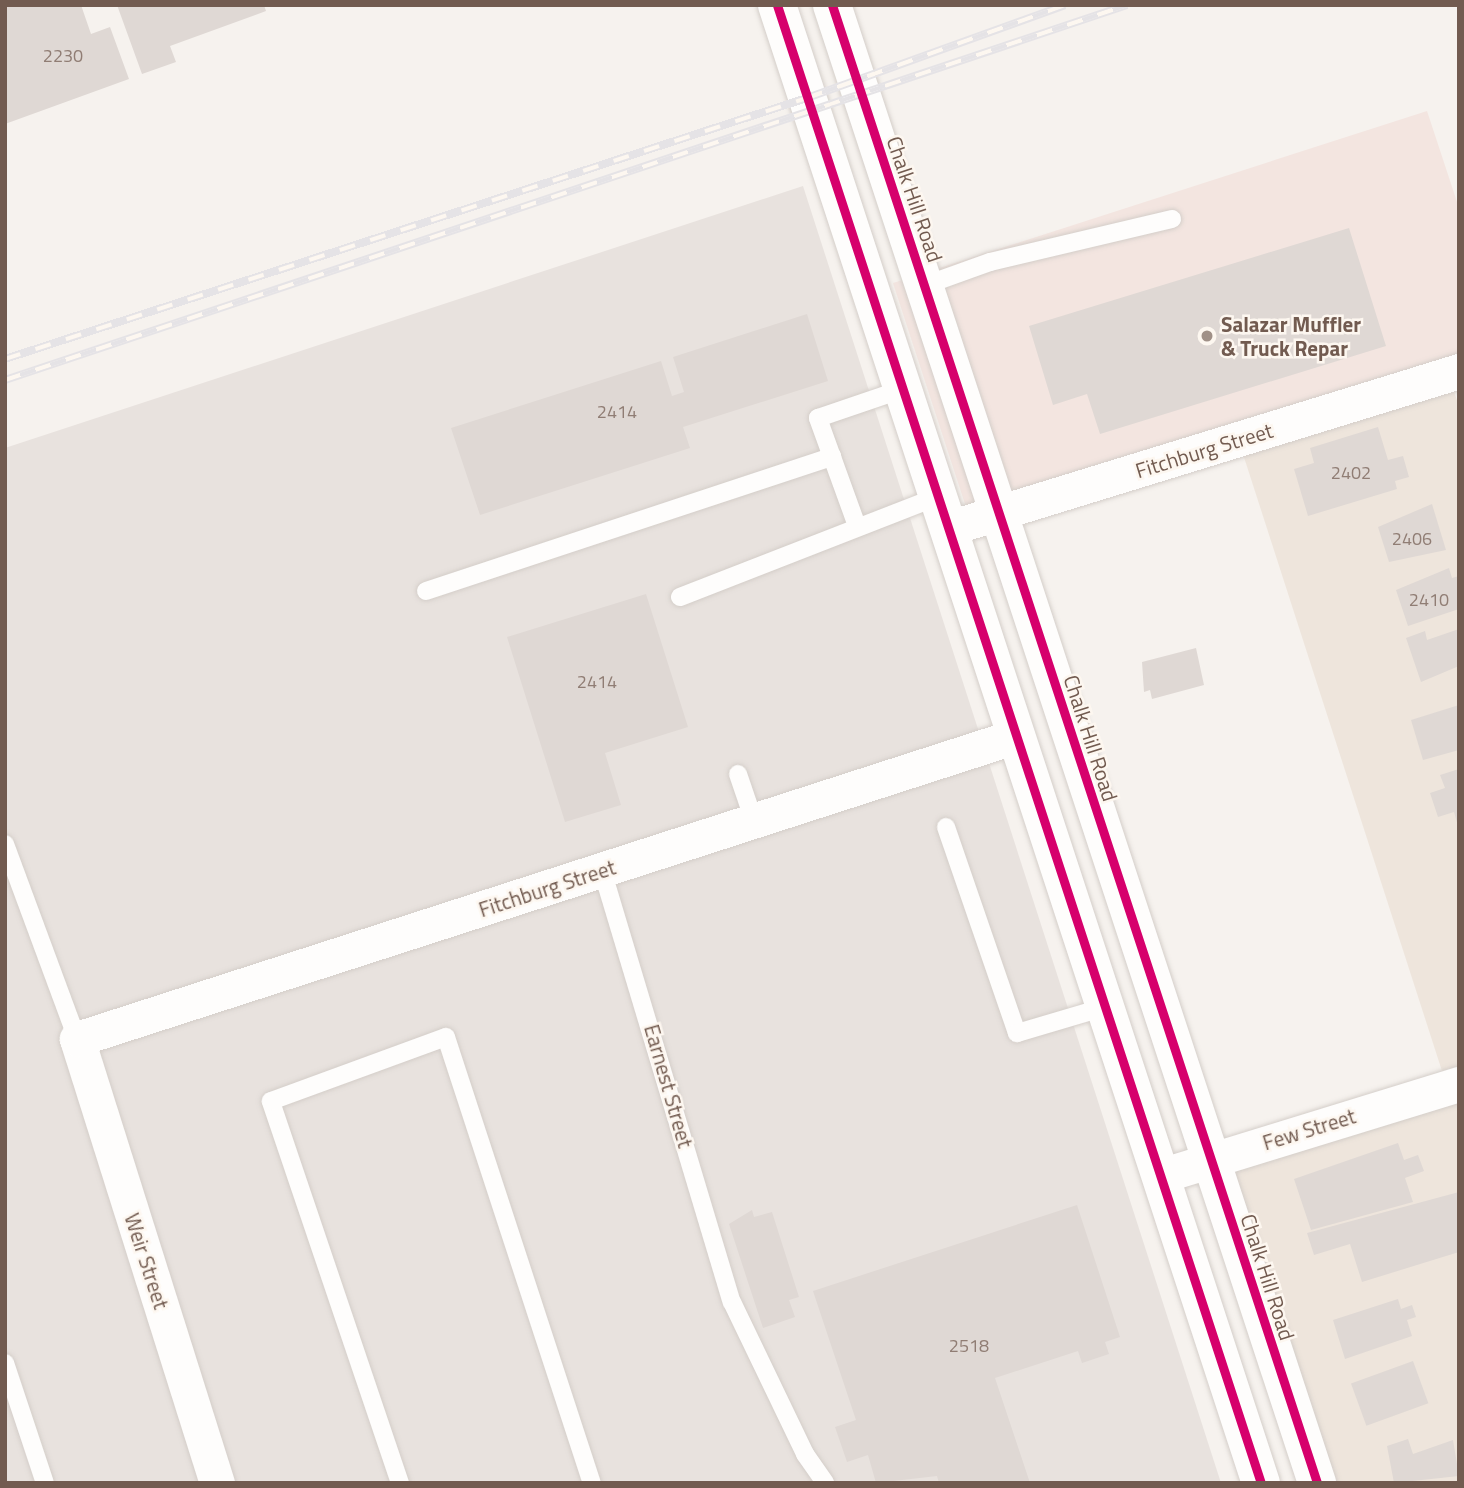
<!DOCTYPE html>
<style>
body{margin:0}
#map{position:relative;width:1464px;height:1488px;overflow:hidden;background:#f6f2ee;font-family:"Titillium Web",sans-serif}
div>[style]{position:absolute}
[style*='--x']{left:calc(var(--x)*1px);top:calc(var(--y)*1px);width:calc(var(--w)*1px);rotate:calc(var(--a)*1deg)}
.residential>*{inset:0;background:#eee5dc}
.commercial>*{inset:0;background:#f3e5e0}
.industrial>*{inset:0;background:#e8e2de}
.building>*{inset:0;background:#dfd8d4;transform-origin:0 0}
.roads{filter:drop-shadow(0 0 2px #d4cec9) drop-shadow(0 0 2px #d4cec9)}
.lane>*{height:18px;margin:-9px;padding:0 9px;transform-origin:9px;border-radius:9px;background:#fefdfc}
.street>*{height:35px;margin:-17.5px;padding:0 17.5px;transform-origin:17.5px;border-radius:17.5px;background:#fefdfc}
.secondary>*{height:38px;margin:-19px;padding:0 19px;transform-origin:19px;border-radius:19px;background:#fefdfc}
.rail>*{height:8px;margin-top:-4px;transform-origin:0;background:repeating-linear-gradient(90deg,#fdf7f0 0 16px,#e5e3e6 0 32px);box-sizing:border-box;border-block:2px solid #e5e3e6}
.cycleway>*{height:9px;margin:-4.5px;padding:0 4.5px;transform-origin:4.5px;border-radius:4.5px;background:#d6006c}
.dots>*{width:19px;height:19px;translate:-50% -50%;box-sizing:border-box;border:4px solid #fdf7f0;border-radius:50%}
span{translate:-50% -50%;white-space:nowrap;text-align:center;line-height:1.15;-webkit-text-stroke:5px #fdf7f0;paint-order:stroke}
.number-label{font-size:18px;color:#907d74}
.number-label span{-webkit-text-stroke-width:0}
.street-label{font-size:21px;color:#725b50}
.poi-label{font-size:21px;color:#725b50;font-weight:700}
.left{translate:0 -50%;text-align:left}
.frame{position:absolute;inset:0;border:7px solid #725b50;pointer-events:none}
</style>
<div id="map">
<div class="residential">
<i style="clip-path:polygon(1451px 383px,1459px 406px,1459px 1066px,1442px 1071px,1242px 451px)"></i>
<i style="clip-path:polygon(1459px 1097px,1459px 1483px,1307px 1483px,1209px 1176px)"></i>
</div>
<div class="commercial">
<i style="clip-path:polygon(1427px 111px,1459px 208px,1459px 354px,968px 513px,893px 283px)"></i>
</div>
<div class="industrial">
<i style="clip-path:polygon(803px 186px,1221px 1483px,5px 1483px,5px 448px)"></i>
</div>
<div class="building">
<i style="clip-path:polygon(5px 5px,81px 5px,91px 34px,110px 27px,129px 79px,5px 124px)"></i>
<i style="clip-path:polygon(117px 5px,264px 5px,266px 11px,170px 46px,176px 62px,142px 74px)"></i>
<i style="clip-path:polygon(1349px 228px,1386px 346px,1100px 434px,1087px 394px,1053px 405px,1029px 326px)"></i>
<i style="clip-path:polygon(807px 314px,828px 381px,683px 427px,690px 448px,480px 515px,451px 428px,661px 361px,672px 396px,684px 392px,673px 357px)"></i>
<i style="clip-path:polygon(1378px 427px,1388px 460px,1403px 456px,1409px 477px,1395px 481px,1397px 489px,1308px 516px,1294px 469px,1314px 463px,1310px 448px)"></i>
<i style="clip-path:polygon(1432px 504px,1446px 550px,1389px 562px,1378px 527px)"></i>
<i style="clip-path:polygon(1449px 568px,1452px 578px,1459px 576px,1459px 609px,1408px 626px,1396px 590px)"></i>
<i style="clip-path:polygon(646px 594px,688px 727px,605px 753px,621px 805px,565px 822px,507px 637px)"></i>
<i style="clip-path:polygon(1459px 629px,1459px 666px,1421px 682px,1406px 638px,1425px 631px,1427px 640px)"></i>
<i style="clip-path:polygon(1196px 648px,1204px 685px,1152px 699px,1150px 690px,1144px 692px,1142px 662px)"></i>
<i style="clip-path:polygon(1459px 705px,1459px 750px,1423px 760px,1411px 720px)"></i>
<i style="clip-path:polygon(1459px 769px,1459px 826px,1458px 826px,1454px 812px,1438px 817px,1430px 793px,1445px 788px,1440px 775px)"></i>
<i style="clip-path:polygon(1398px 1143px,1404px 1160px,1418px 1155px,1424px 1171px,1405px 1178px,1413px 1202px,1311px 1230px,1294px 1179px)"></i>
<i style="clip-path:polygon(1459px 1192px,1459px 1252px,1362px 1282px,1350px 1244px,1314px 1255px,1307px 1233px)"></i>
<i style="clip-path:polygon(1077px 1205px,1120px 1337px,1105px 1342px,1109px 1354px,1082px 1363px,1078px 1351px,995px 1378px,1030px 1483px,939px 1483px,937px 1476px,876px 1483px,868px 1455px,847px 1462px,835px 1427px,856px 1420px,813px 1291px)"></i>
<i style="clip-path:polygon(752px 1210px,754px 1217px,772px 1212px,799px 1297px,789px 1300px,795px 1317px,763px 1328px,729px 1224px)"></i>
<i style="clip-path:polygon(1398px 1299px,1401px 1309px,1412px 1305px,1416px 1317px,1407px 1320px,1412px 1336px,1345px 1359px,1333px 1320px)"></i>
<i style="left:1413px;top:1361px;width:45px;height:66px;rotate:70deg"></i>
<i style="clip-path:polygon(1408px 1439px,1413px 1454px,1453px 1440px,1459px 1476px,1394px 1483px,1387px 1446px)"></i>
</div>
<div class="roads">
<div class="lane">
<i style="--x:926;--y:285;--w:68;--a:-19.8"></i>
<i style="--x:990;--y:262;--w:187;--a:-13.3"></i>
<i style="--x:857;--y:526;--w:115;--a:-109.9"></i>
<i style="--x:818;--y:418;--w:93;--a:-18.8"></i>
<i style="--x:426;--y:591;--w:428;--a:-18.3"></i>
<i style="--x:680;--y:597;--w:278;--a:-21.3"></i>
<i style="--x:738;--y:774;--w:50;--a:71.2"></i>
<i style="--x:946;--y:827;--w:218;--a:71"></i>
<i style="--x:1017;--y:1033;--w:92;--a:-16.5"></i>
<i style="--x:5;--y:844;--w:208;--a:69.7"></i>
<i style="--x:602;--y:870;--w:451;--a:73.3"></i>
<i style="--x:732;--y:1302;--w:169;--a:64.3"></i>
<i style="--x:805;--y:1454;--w:35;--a:55"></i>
<i style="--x:5;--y:1363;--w:126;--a:71.6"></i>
<i style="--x:400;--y:1483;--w:403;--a:-108.7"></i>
<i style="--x:271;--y:1101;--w:186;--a:-20.1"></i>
<i style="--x:446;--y:1037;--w:469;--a:71.9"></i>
</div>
<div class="street">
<i style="--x:949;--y:528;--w:534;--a:-17.11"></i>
<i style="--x:1160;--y:1176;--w:313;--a:-17.1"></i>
<i style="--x:217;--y:1483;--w:466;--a:-107.5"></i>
<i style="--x:77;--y:1039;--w:987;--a:-17.88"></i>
</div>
<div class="secondary">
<i style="--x:777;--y:5;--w:1555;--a:71.87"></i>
<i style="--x:832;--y:5;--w:1556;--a:71.83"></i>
</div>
</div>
<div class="rail">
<i style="--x:5;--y:359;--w:843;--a:-18.03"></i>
<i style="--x:807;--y:98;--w:274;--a:-19.8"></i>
<i style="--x:5;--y:380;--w:1183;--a:-18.48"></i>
</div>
<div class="cycleway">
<i style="--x:777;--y:5;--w:1555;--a:71.87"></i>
<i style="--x:832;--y:5;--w:1556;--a:71.83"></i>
</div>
<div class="dots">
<i style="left:1207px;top:336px;background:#a09087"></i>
</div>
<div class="number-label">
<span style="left:63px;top:56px">2230</span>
<span style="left:617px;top:412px">2414</span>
<span style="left:1351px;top:473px">2402</span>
<span style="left:1412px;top:539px">2406</span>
<span style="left:1429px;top:600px">2410</span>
<span style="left:597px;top:682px">2414</span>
<span style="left:969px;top:1346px">2518</span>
</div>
<div class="street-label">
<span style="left:915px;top:199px;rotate:71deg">Chalk Hill Road</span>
<span style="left:1204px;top:450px;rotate:-17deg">Fitchburg Street</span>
<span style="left:1091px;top:738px;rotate:72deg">Chalk Hill Road</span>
<span style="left:547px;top:888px;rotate:-18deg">Fitchburg Street</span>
<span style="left:669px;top:1086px;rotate:74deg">Earnest Street</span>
<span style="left:1309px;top:1129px;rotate:-17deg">Few Street</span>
<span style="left:147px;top:1261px;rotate:72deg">Weir Street</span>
<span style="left:1268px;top:1277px;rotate:72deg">Chalk Hill Road</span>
</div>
<div class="poi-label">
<span class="left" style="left:1221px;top:336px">Salazar Muffler<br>&amp; Truck Repar</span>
</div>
<div class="frame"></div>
</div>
